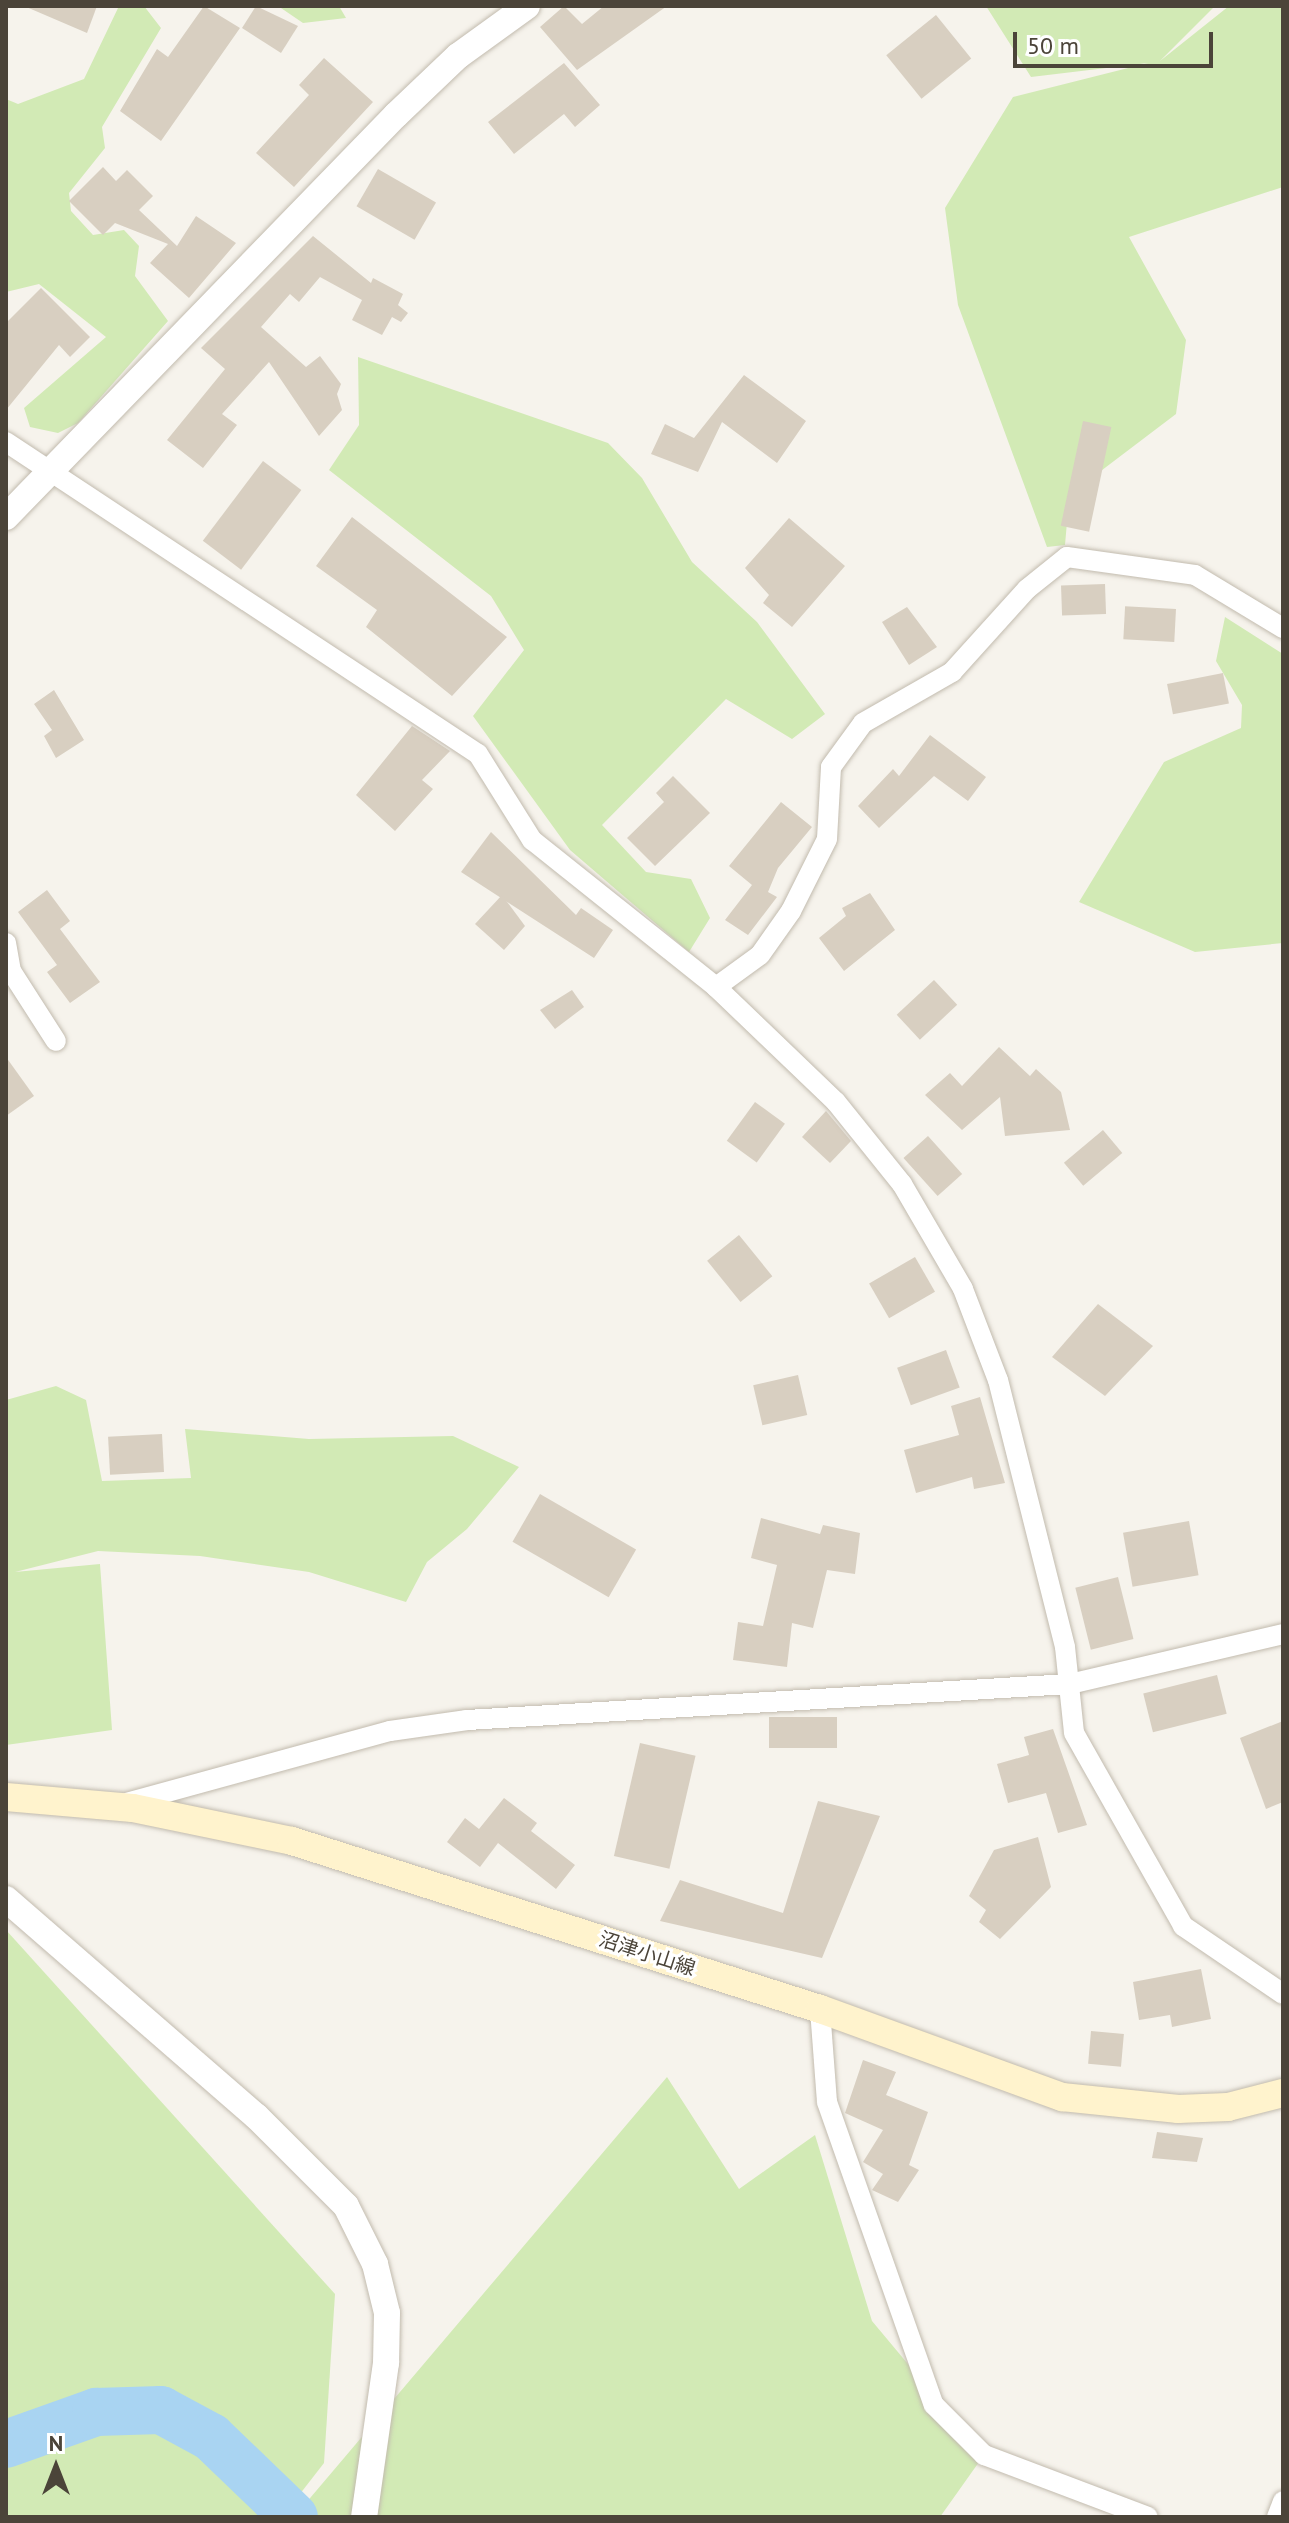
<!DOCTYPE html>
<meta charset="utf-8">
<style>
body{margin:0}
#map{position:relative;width:1289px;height:2523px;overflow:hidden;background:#f6f3ec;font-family:"PT Sans","Noto Sans JP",sans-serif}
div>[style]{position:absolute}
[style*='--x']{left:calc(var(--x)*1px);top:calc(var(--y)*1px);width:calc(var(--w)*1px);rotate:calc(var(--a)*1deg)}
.green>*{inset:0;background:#d2eab5}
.river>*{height:48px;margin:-24px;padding:0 24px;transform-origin:24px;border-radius:24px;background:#a9d4f2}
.building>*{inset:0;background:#d8cfc1;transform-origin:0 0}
.roads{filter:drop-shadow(0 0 2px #c2bbae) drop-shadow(0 0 2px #c2bbae)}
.minor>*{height:20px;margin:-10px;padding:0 10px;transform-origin:10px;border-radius:10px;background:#fff}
.tertiary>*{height:26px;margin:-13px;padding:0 13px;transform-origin:13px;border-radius:13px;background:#fff}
.secondary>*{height:28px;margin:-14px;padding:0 14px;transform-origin:14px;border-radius:14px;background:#fff3cd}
span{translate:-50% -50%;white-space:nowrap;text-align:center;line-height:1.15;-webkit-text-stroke:6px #fff;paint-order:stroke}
.street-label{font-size:20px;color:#4b4439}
.frame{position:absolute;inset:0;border:8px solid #4b4439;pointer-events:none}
.north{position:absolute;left:16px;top:2427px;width:80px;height:80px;-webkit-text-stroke:6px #fff;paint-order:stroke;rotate:0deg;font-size:22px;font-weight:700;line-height:32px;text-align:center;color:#4b4439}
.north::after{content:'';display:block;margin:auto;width:28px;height:36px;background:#4b4439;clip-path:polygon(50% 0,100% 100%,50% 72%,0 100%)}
.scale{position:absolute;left:1013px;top:32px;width:200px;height:36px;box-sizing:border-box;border:4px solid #4b4439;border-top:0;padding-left:10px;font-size:24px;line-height:28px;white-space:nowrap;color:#4b4439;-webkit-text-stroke:6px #fff;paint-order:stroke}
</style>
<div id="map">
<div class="green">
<i style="clip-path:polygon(119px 6px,144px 6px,161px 28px,102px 127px,105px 148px,69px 193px,71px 211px,93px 235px,124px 230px,139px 246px,135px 276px,168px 321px,78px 423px,58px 433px,30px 427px,24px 408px,106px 337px,39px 284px,6px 292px,6px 99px,18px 104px,84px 79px)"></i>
<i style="clip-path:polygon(278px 6px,339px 6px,346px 18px,303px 23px)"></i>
<i style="clip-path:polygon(986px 6px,1215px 6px,1160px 61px,1229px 6px,1283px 6px,1283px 187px,1129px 237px,1186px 340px,1176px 414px,1085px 483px,1070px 488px,1065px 545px,1047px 547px,958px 305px,945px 208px,1013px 97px,1148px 63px,1031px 77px)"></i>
<i style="clip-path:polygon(358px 357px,608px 443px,642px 478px,692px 562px,757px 622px,825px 714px,792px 739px,726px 699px,602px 825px,646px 872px,691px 879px,710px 918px,689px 952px,570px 850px,473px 716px,524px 650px,491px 596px,329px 470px,359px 425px)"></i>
<i style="clip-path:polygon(1225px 617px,1283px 654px,1283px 943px,1195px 952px,1079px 902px,1164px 762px,1241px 728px,1242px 705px,1216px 661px)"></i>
<i style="clip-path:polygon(56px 1386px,86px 1400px,102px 1481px,191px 1478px,185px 1429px,309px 1439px,453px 1436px,519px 1467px,467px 1529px,427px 1562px,406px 1602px,309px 1572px,200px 1556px,98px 1551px,15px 1572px,100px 1564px,112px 1730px,6px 1745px,6px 1400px)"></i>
<i style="clip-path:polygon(6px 1930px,335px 2294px,324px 2463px,282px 2517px,6px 2517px)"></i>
<i style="clip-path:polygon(667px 2077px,739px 2189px,815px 2135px,872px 2321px,984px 2455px,940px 2517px,294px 2517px)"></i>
</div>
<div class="river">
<i style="--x:6;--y:2444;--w:96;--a:-19.6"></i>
<i style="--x:96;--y:2412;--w:65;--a:-1.8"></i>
<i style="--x:161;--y:2410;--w:57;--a:28.4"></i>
<i style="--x:211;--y:2437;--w:115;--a:43.9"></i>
</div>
<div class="building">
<i style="clip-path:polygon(24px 6px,97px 6px,87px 33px)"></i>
<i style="clip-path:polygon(204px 6px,240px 28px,161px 141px,120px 111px,157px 49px,168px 57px)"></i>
<i style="clip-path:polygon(256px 6px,298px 26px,281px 53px,242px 28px)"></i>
<i style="clip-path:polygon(564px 6px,582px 24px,604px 6px,667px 6px,577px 70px,540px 27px)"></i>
<i style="left:936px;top:15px;width:56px;height:64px;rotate:51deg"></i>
<i style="clip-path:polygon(324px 58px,373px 102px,294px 187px,256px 153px,309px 95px,299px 85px)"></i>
<i style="clip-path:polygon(564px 63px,600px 105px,575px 127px,564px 114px,514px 154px,488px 122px)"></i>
<i style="clip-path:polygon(103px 167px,116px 181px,127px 170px,153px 196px,139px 210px,177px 246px,196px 216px,236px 243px,189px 298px,150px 263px,168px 244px,115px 223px,103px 235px,69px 201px)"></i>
<i style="left:378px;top:169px;width:67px;height:43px;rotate:30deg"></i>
<i style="clip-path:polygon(313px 236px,371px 283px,373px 278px,403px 294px,398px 305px,408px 313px,401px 322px,392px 317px,382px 335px,352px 320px,362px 300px,320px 277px,299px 302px,290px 294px,261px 327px,306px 367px,320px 356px,341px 384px,337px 394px,342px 410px,319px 436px,269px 362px,222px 414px,237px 425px,203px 468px,167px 440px,225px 369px,201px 348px)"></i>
<i style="clip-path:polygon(41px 288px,90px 337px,70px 357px,59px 345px,6px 410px,6px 323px)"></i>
<i style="clip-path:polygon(744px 375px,806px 421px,777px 463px,722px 422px,698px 472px,651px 454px,665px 424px,694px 438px)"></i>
<i style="left:1083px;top:421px;width:29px;height:107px;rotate:12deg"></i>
<i style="left:263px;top:461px;width:48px;height:100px;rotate:37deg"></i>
<i style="clip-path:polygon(352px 517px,507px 637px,452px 696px,366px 627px,377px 610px,316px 566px)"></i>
<i style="clip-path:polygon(789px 518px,845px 566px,792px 627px,763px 603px,769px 595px,745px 568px)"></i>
<i style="left:1105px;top:584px;width:30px;height:44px;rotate:88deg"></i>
<i style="clip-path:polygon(907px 607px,937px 647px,909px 665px,882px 622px)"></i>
<i style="left:1176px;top:609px;width:33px;height:51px;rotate:93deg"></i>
<i style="left:1223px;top:673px;width:31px;height:57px;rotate:79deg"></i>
<i style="clip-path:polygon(54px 690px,84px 740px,56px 758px,44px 736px,52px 730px,34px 704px)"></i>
<i style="clip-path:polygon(412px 726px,450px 751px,422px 780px,433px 789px,395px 831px,356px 795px)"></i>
<i style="clip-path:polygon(930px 735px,986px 777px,968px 801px,934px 776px,879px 828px,858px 806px,893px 769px,899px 776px)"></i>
<i style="clip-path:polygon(673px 776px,710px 813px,655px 866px,627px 838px,664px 802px,656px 793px)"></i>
<i style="clip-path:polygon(781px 802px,812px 827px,778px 868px,768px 892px,777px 897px,748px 935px,725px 920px,752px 885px,729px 866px)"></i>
<i style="clip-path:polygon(491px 832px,576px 915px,581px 908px,613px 930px,594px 958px,461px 872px)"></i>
<i style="clip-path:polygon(47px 890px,70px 921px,60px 929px,100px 982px,70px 1003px,47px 972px,57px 965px,18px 912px)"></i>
<i style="clip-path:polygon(870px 893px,895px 930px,844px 971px,819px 938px,846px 916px,842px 908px)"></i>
<i style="clip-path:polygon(502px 895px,525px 926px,504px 950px,475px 924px)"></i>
<i style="left:934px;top:980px;width:34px;height:51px;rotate:47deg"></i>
<i style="clip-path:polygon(572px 990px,584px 1007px,555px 1029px,540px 1010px)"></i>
<i style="clip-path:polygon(999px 1047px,1030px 1076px,1036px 1069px,1061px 1092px,1070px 1130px,1005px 1136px,1000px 1097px,962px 1130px,925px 1095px,950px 1073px,962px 1086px)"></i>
<i style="clip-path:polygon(6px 1057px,34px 1096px,6px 1116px)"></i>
<i style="left:755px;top:1102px;width:37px;height:48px;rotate:36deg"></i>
<i style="clip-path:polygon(826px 1111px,851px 1141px,830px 1163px,802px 1137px)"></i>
<i style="left:1103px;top:1130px;width:30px;height:51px;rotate:50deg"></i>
<i style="left:928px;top:1136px;width:51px;height:33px;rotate:48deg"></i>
<i style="left:739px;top:1235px;width:53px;height:41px;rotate:51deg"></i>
<i style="left:915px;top:1257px;width:40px;height:53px;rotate:60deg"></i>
<i style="clip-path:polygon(1098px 1304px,1153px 1346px,1105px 1396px,1052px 1357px)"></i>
<i style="left:946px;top:1350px;width:40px;height:52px;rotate:70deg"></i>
<i style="left:798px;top:1375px;width:41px;height:46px;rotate:77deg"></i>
<i style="clip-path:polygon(980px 1397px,1005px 1483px,974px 1489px,972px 1477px,916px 1493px,904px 1450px,959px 1435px,951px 1406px)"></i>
<i style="left:162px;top:1434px;width:38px;height:54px;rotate:87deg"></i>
<i style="left:540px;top:1494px;width:111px;height:55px;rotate:30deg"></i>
<i style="clip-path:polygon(761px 1518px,820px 1534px,823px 1525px,860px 1533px,855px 1574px,827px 1570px,813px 1628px,792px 1623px,787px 1667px,733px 1660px,738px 1622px,763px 1626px,777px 1565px,751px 1558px)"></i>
<i style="left:1189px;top:1521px;width:55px;height:67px;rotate:80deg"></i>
<i style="left:1118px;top:1577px;width:64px;height:44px;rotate:76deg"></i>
<i style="left:1217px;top:1675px;width:40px;height:76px;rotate:76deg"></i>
<i style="left:837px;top:1717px;width:31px;height:68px;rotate:90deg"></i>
<i style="clip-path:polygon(1283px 1721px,1283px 1802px,1266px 1809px,1240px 1738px)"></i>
<i style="clip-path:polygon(1053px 1729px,1087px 1825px,1058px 1833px,1046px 1793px,1008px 1803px,997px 1764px,1029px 1755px,1024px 1737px)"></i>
<i style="left:640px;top:1743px;width:57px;height:116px;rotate:13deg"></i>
<i style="clip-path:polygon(504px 1798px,537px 1823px,531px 1831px,575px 1865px,556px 1889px,498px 1843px,480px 1867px,447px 1842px,465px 1818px,479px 1829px)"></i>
<i style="clip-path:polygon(818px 1801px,880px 1816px,822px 1958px,660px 1921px,680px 1880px,783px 1913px)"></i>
<i style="clip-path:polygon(1038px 1837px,1051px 1887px,1000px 1939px,979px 1922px,986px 1910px,969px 1896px,994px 1850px)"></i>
<i style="clip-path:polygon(1201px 1969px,1211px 2019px,1172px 2027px,1170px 2015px,1139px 2020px,1133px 1982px)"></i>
<i style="left:1091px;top:2031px;width:33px;height:33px;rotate:5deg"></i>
<i style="clip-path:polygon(863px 2060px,896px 2072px,886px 2095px,928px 2112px,909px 2165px,919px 2170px,898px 2202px,872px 2190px,883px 2174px,863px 2162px,883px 2130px,845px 2113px)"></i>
<i style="clip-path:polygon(1157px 2132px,1203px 2138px,1197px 2162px,1152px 2158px)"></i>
</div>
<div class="roads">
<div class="minor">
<i style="--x:6;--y:442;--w:566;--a:33.47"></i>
<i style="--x:478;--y:754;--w:102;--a:57.9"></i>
<i style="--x:532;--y:840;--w:236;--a:38.6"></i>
<i style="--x:716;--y:987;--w:166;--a:43.8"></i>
<i style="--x:836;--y:1102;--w:105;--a:51.2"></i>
<i style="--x:902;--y:1184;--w:121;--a:59.8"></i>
<i style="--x:963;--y:1289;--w:97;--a:69"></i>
<i style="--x:998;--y:1380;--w:275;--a:75.9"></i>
<i style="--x:1065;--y:1647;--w:86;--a:84"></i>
<i style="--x:1074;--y:1733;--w:222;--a:60.5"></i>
<i style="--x:1183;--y:1926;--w:121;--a:34.2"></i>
<i style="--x:6;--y:943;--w:28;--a:80"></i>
<i style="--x:11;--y:971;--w:83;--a:57.3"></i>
<i style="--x:716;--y:987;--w:54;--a:-36"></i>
<i style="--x:760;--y:955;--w:54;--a:-54.8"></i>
<i style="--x:791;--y:911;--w:80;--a:-63.4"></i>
<i style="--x:827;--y:839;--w:72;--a:-86.8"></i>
<i style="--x:831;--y:767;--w:54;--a:-54"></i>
<i style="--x:863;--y:723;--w:103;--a:-29.8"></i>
<i style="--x:952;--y:672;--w:112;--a:-47.9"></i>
<i style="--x:1027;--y:589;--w:51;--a:-38.7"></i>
<i style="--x:1067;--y:557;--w:129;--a:8"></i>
<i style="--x:1195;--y:575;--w:103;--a:31.1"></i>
<i style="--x:123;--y:1804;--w:277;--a:-15.3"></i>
<i style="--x:390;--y:1731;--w:78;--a:-8.1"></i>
<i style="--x:467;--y:1720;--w:604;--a:-3.42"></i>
<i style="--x:1070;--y:1684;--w:219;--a:-13.2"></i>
<i style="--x:820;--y:2009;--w:93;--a:85.7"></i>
<i style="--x:827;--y:2102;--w:321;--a:70.6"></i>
<i style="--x:934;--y:2405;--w:71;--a:45"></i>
<i style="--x:984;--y:2455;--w:175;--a:20.7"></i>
<i style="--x:1277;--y:2517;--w:17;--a:-69"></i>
</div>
<div class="tertiary">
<i style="--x:6;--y:517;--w:560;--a:-45.87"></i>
<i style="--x:396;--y:115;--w:86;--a:-43.6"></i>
<i style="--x:458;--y:56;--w:85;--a:-35.9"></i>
<i style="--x:6;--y:1899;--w:331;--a:41"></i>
<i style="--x:256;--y:2116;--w:127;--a:45"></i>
<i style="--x:346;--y:2206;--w:65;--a:63.4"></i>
<i style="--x:375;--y:2264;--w:50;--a:76.2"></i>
<i style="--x:387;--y:2313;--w:50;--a:91.1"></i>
<i style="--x:386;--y:2363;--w:156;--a:98.1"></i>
</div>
<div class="secondary">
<i style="--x:6;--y:1797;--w:127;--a:5"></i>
<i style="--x:133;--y:1808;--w:162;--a:11.7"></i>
<i style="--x:292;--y:1841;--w:554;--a:17.65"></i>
<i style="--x:820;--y:2009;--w:258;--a:20"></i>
<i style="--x:1062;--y:2097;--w:117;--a:5.9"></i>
<i style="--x:1178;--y:2109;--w:50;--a:-2.3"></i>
<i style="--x:1228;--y:2107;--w:57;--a:-14.3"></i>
</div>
</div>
<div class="street-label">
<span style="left:647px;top:1954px;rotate:18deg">沼津小山線</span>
</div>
<div class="frame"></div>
<div class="north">N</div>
<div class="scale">50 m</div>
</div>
